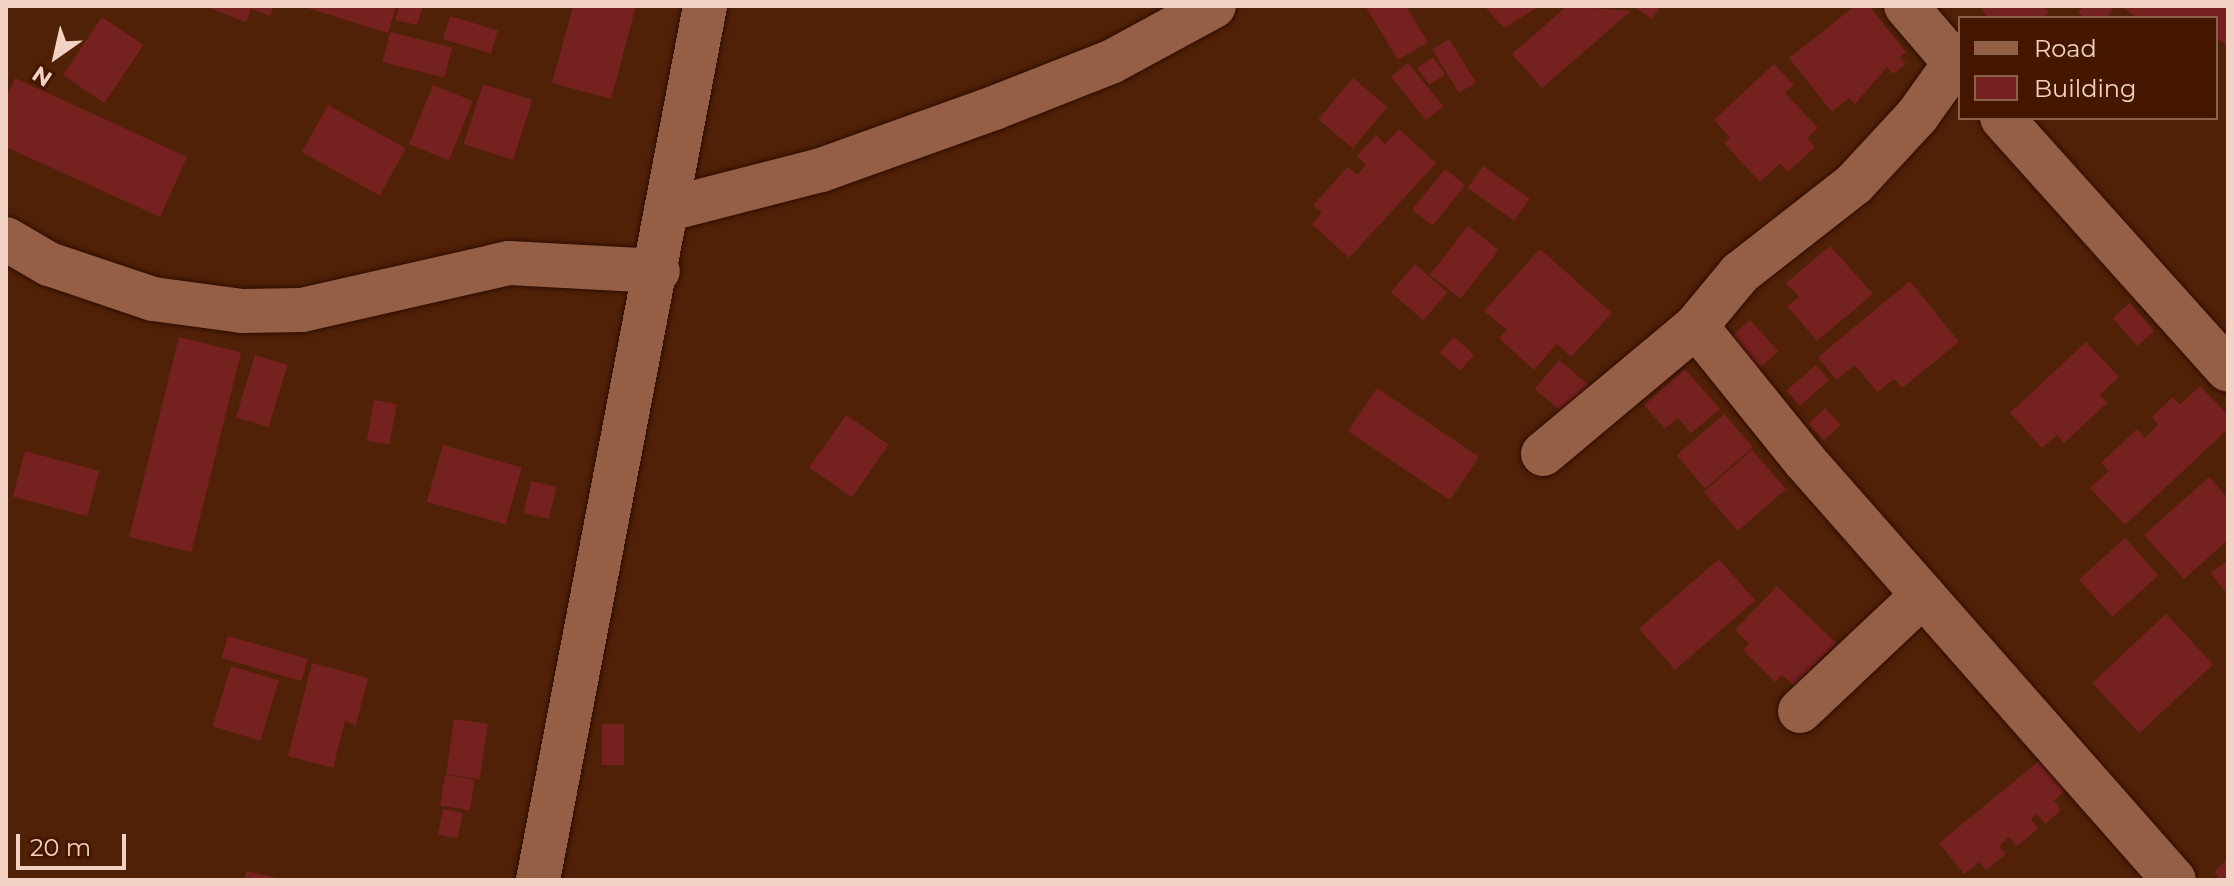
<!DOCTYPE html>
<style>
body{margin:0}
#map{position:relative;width:2234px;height:886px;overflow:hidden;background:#502107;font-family:Montserrat,sans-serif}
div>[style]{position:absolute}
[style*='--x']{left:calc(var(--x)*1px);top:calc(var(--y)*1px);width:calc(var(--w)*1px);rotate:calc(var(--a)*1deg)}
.building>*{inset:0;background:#742120;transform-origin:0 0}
.roads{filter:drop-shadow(0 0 2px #2f0c00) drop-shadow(0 0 2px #2f0c00)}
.minor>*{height:44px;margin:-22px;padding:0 22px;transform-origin:22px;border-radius:22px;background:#955f46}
span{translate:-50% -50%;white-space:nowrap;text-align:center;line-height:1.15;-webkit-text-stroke:6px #451600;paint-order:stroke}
.frame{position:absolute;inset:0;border:8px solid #f1d2c4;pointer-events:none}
.legend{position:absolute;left:1958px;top:16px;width:260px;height:104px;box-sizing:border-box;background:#451600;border:2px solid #8a614e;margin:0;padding:10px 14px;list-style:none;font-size:24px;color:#f1d2c4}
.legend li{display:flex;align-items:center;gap:16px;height:40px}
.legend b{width:40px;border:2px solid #8a614e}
.north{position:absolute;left:16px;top:16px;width:80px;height:80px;-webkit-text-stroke:6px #451600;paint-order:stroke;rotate:214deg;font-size:22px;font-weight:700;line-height:32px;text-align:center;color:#f1d2c4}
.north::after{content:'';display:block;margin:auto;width:28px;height:36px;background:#f1d2c4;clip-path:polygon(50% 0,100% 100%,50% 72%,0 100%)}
.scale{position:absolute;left:16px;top:834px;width:110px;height:36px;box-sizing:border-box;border:4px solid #f1d2c4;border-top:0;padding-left:10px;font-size:24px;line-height:28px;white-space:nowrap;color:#f1d2c4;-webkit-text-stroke:6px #451600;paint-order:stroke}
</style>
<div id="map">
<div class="building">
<i style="clip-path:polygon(204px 6px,274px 6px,270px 16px,251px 9px,246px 22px)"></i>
<i style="clip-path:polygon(301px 6px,396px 6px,388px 33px)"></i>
<i style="clip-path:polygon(399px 6px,423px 6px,417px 25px,395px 20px)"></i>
<i style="clip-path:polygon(573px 6px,636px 6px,611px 99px,552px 83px)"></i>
<i style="clip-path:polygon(1365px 6px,1406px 6px,1428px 42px,1398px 60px)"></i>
<i style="clip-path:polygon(1484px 6px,1540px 6px,1504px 28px)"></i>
<i style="clip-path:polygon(1567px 6px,1631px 11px,1542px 88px,1512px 54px)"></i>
<i style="clip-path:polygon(1633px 6px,1661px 6px,1652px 19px)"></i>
<i style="clip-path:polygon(1855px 6px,1869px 6px,1906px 52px,1900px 57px,1906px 64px,1893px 74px,1887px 67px,1855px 104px,1849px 98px,1832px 112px,1789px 58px)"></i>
<i style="clip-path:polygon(1979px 6px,2044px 6px,2049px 12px,2042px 18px,1988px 18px)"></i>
<i style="clip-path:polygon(2083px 6px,2115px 6px,2107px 18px,2085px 18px,2078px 13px)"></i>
<i style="clip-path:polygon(2121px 6px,2227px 6px,2228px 47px,2216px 38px,2216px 18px,2138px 18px)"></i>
<i style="left:450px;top:16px;width:50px;height:24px;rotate:17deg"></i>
<i style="left:102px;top:17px;width:50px;height:70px;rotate:34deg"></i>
<i style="left:390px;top:32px;width:64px;height:31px;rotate:14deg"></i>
<i style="left:1449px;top:39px;width:51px;height:20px;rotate:58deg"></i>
<i style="left:1433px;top:57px;width:21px;height:19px;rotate:55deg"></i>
<i style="left:1408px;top:63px;width:56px;height:22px;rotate:51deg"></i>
<i style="clip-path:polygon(1774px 64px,1794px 85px,1785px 93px,1818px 128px,1807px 138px,1815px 147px,1788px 172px,1780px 163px,1760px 182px,1724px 143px,1730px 138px,1714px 120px)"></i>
<i style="clip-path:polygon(15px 78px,187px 157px,160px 217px,6px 147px,6px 98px)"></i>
<i style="left:1353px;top:78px;width:45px;height:54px;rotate:40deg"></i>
<i style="left:483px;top:84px;width:52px;height:63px;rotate:18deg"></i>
<i style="left:433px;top:85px;width:43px;height:64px;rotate:22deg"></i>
<i style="left:328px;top:105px;width:89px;height:54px;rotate:29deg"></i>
<i style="clip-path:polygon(1399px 129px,1436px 163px,1349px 258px,1312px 224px,1322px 213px,1313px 205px,1348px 167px,1357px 175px,1366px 165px,1357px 156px,1376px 135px,1385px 144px)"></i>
<i style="left:1483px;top:166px;width:57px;height:27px;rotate:35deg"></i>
<i style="left:1445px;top:169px;width:26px;height:52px;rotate:39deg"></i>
<i style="left:1468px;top:226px;width:39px;height:62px;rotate:38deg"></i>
<i style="clip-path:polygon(1830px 246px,1873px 294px,1817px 341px,1787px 306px,1799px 297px,1786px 283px)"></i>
<i style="clip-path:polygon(1540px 249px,1612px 313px,1571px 357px,1557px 344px,1534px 370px,1499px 338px,1507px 330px,1484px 311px)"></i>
<i style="left:1415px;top:264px;width:43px;height:37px;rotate:41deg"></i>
<i style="clip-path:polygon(1910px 281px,1959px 342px,1902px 388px,1894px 379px,1877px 392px,1855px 365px,1836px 380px,1818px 357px)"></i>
<i style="left:2130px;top:303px;width:37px;height:23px;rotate:49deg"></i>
<i style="left:1750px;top:320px;width:42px;height:30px;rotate:48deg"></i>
<i style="left:179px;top:337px;width:64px;height:206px;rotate:14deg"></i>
<i style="left:1454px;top:337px;width:27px;height:21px;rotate:42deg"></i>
<i style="clip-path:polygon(2086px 342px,2119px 377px,2100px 395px,2107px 403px,2064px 443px,2057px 435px,2042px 448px,2010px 413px)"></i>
<i style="left:255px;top:355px;width:34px;height:65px;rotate:17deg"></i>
<i style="left:1559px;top:360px;width:42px;height:38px;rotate:40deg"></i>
<i style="left:1816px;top:365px;width:20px;height:39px;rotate:49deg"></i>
<i style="clip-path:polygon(1685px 369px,1720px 409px,1691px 433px,1678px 418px,1665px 429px,1644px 405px)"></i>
<i style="clip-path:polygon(2200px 386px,2228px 415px,2228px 429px,2125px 525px,2090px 488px,2109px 471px,2101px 463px,2137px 429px,2145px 438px,2158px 425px,2152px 417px,2173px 397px,2180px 405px)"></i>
<i style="left:1377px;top:388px;width:123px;height:52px;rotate:34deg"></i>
<i style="left:374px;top:400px;width:23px;height:41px;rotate:10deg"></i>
<i style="left:1825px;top:408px;width:23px;height:23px;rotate:47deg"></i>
<i style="left:1724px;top:414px;width:44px;height:63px;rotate:49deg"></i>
<i style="left:846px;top:415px;width:52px;height:64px;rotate:35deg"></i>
<i style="left:443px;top:445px;width:82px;height:59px;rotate:16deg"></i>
<i style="left:1752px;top:450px;width:52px;height:64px;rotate:49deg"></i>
<i style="left:25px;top:451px;width:77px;height:47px;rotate:15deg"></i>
<i style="clip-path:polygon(2209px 477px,2228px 498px,2228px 540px,2184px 579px,2144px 535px)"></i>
<i style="left:531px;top:481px;width:26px;height:33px;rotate:13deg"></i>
<i style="left:2125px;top:538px;width:50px;height:62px;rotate:48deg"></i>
<i style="left:1719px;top:559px;width:55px;height:106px;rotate:49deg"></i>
<i style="clip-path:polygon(2228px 560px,2228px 595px,2211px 573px)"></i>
<i style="clip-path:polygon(1777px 586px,1836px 643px,1794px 686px,1782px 675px,1775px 682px,1743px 650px,1749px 643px,1735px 630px)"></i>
<i style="left:2166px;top:614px;width:69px;height:101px;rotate:47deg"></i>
<i style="left:228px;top:636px;width:83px;height:23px;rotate:16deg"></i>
<i style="clip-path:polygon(312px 663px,368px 678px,356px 725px,345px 721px,333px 768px,288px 756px)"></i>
<i style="left:231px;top:666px;width:50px;height:63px;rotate:17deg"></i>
<i style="left:454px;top:719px;width:34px;height:56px;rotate:8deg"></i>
<i style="left:602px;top:724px;width:22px;height:41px"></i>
<i style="clip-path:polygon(2049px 753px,2074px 784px,2054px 800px,2061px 810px,2045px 824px,2037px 814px,2031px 819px,2038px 829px,2017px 846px,2009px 837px,1999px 846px,2006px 854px,1986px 870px,1979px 862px,1964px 874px,1939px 843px)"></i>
<i style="left:445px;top:775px;width:30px;height:31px;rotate:9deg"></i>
<i style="left:443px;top:809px;width:20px;height:26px;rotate:11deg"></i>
<i style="clip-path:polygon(2228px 858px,2228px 880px,2221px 880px,2214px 872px)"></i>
<i style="clip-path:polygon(246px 871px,283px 879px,283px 880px,245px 880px)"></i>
</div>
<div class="roads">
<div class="minor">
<i style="--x:1906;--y:6;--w:83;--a:49.4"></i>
<i style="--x:2002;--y:118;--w:338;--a:48.1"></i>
<i style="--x:669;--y:209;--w:157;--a:-14.4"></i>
<i style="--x:821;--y:170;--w:184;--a:-19.7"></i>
<i style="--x:994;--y:108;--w:126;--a:-21.5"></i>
<i style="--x:1111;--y:62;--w:117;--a:-28.5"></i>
<i style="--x:6;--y:239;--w:50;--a:30.2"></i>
<i style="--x:49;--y:264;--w:110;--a:18.6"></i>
<i style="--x:153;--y:299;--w:90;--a:7.7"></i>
<i style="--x:242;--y:311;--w:60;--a:-1"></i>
<i style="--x:302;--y:310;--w:212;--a:-12.8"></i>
<i style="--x:509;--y:263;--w:149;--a:3.1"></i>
<i style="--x:1696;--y:326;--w:174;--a:51.1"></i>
<i style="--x:1805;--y:461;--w:558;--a:48.63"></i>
<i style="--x:1543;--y:454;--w:199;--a:-39.9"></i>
<i style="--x:1696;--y:326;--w:69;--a:-50.3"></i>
<i style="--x:1740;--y:273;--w:145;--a:-38"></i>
<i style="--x:1854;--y:184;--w:93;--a:-47.2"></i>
<i style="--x:1917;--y:116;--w:65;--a:-54.4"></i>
<i style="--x:1800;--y:711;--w:169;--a:-43.3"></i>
<i style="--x:538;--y:880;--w:890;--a:-79.18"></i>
</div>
</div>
<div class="frame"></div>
<ul class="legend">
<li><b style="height:10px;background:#955f46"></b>Road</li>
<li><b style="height:22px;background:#742120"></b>Building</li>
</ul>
<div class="north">N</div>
<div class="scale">20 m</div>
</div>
